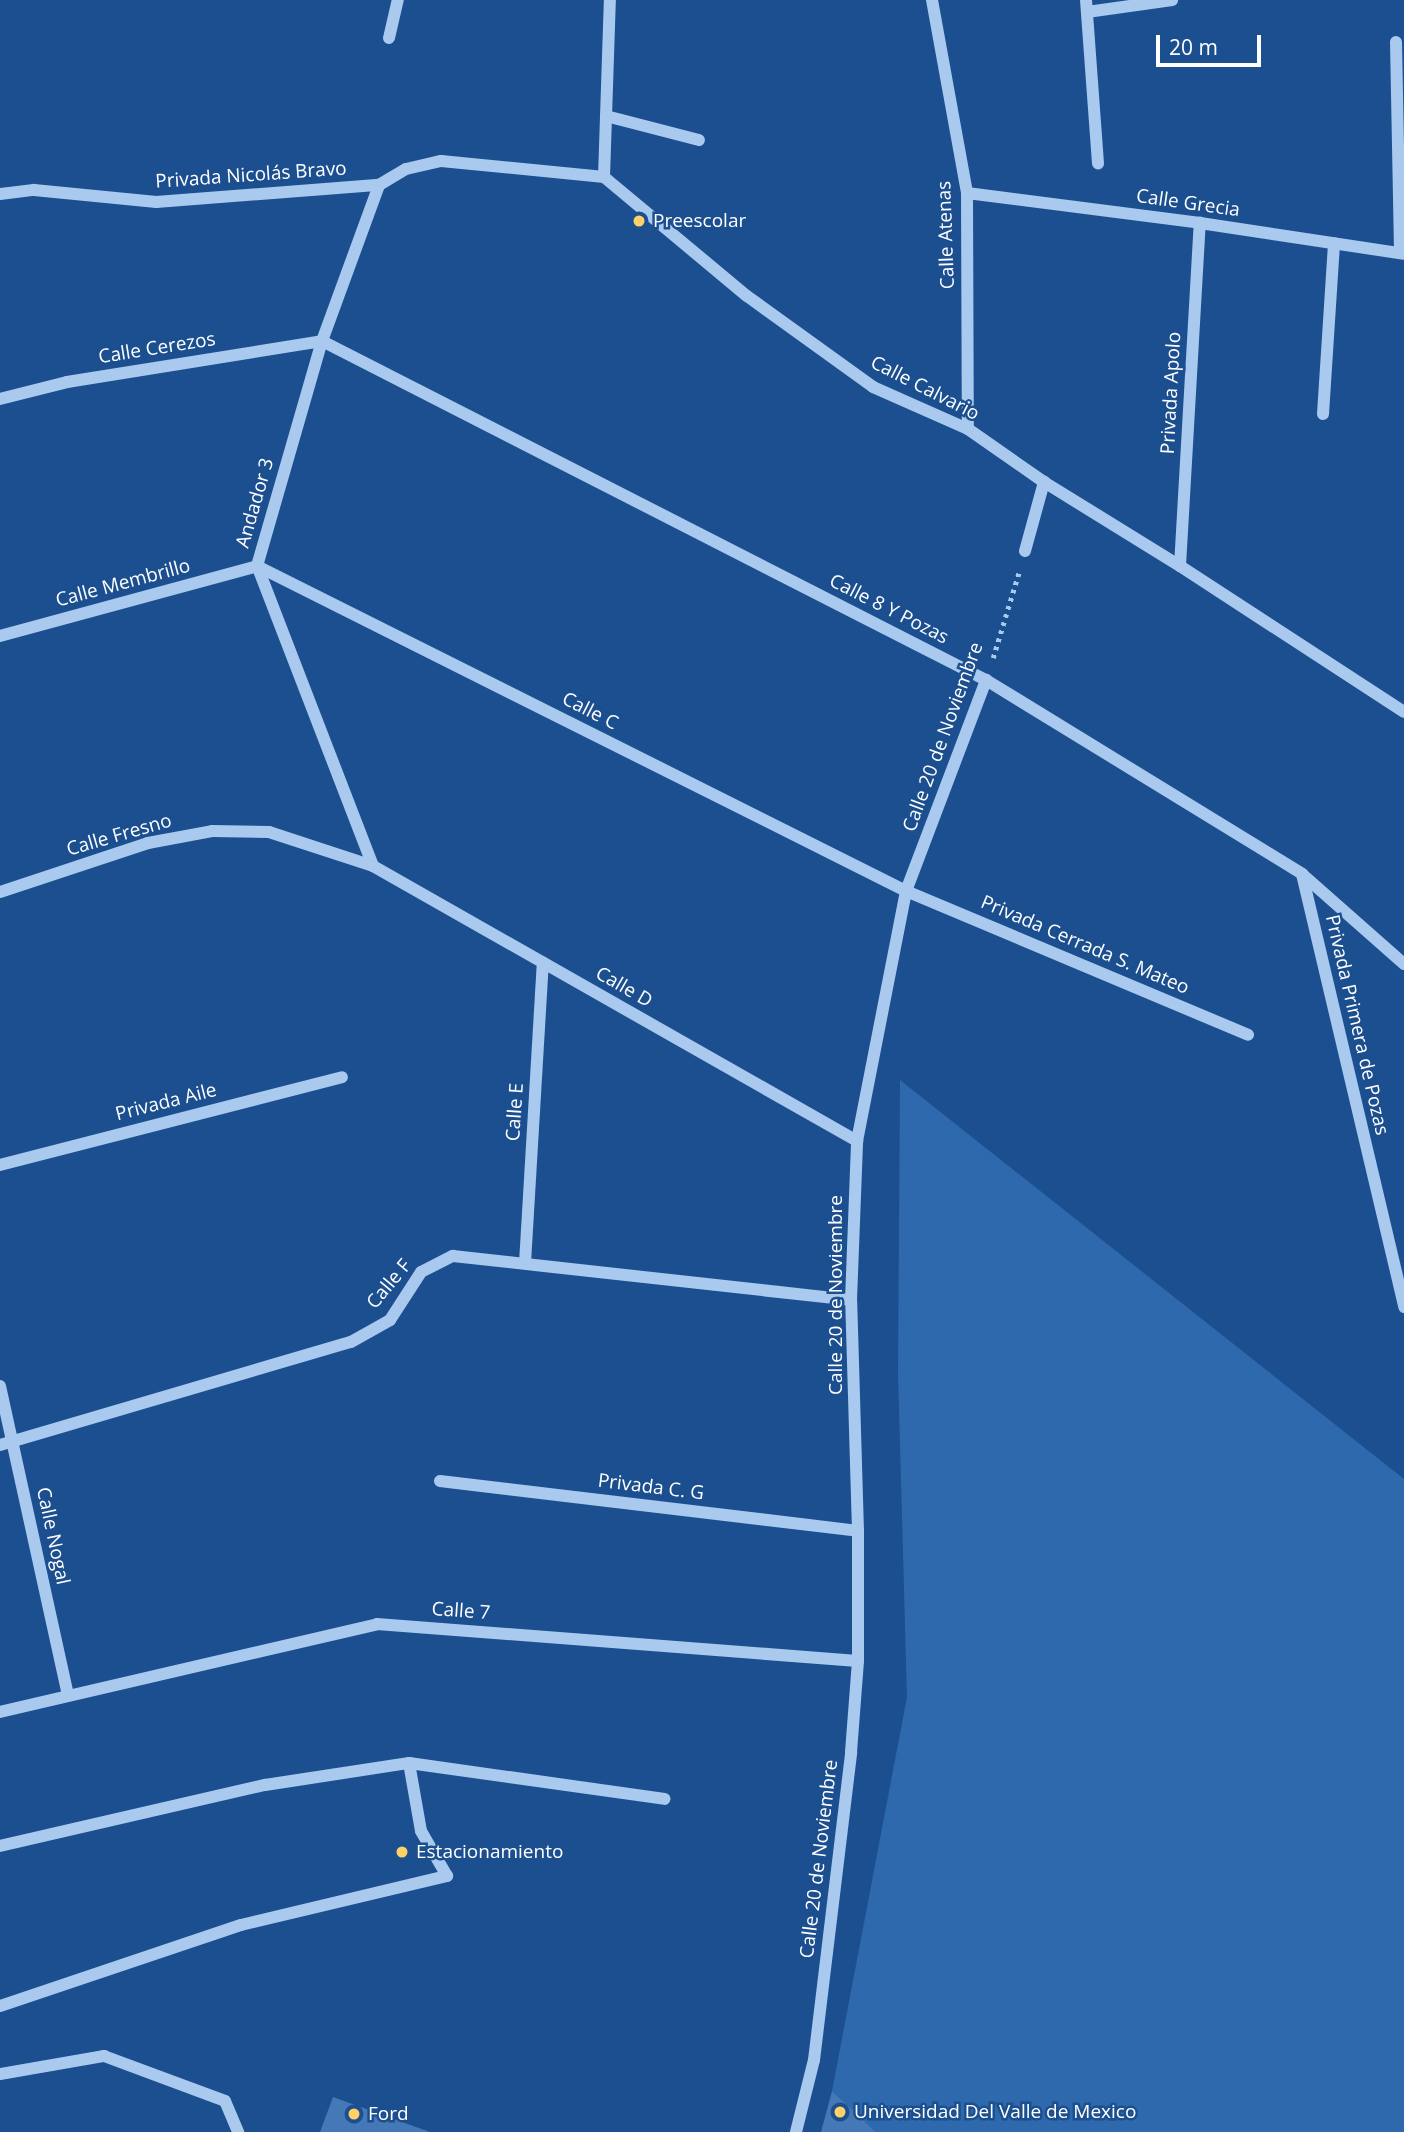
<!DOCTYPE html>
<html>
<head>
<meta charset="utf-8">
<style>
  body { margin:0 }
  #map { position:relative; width:1404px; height:2132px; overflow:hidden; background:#1b4f8f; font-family:"Open Sans",sans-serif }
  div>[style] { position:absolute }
  .green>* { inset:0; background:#2e69ad }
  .building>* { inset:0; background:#4478b7 }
  .path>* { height:4.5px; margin-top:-2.25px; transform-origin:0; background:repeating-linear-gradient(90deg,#a9c9ee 0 3.5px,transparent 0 8.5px) }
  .minor>* { height:12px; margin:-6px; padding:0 6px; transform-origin:6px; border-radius:6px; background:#a9c9ee }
  .dots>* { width:19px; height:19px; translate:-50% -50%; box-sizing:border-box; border:4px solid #1b4f8f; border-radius:50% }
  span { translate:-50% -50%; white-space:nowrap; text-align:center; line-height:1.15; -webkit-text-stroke:5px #1b4f8f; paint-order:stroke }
  .street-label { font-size:19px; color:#fff }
  .poi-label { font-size:19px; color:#fff }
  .left { translate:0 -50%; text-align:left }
  .scale { position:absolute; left:1156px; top:35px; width:105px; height:32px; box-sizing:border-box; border:4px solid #fff; border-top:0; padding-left:9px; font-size:21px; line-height:24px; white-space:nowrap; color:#fff; -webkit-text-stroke:5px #1b4f8f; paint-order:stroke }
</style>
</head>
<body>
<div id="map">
  <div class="green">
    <i style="clip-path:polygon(900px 1080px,1404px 1479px,1404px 2132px,876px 2132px,832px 2091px,907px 1697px,898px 1373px)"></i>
  </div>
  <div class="building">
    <i style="clip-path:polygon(832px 2091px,876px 2132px,821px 2132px)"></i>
    <i style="clip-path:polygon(333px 2097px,430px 2132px,320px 2132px)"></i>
  </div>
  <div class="path">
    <i style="left:993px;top:658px;width:90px;rotate:-73.2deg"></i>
  </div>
  <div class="minor">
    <i style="left:932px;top:0;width:196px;rotate:79.7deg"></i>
    <i style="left:967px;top:193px;width:236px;rotate:89.8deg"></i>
    <i style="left:1086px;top:0;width:164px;rotate:85.8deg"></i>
    <i style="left:1087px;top:12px;width:86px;rotate:-8deg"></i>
    <i style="left:389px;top:38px;width:39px;rotate:-77deg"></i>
    <i style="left:1396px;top:42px;width:211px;rotate:88.9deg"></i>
    <i style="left:606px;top:116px;width:96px;rotate:14.5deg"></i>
    <i style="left:604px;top:177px;width:177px;rotate:-88.1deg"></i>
    <i style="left:967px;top:193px;width:235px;rotate:7.3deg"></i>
    <i style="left:1200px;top:223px;width:206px;rotate:8.6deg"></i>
    <i style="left:0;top:194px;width:34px;rotate:-7deg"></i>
    <i style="left:34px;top:190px;width:123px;rotate:5.6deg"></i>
    <i style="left:156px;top:202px;width:224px;rotate:-4.4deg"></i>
    <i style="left:379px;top:185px;width:31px;rotate:-31deg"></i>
    <i style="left:406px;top:169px;width:36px;rotate:-13deg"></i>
    <i style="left:441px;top:161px;width:164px;rotate:5.6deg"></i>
    <i style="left:604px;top:177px;width:186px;rotate:39.8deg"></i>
    <i style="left:747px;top:296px;width:155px;rotate:35.8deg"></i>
    <i style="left:873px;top:387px;width:104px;rotate:23.9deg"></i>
    <i style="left:968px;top:429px;width:93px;rotate:34.9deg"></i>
    <i style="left:1044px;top:482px;width:160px;rotate:31.7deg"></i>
    <i style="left:1180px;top:566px;width:267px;rotate:33.1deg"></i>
    <i style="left:0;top:399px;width:69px;rotate:-14.2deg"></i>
    <i style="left:67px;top:382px;width:258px;rotate:-9.1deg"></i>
    <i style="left:322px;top:341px;width:746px;rotate:27.05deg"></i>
    <i style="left:986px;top:680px;width:371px;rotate:31.5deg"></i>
    <i style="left:1302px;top:874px;width:136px;rotate:41.4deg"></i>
    <i style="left:1323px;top:414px;width:171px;rotate:-86.3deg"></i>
    <i style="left:1025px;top:551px;width:72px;rotate:-74.6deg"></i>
    <i style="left:1180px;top:566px;width:344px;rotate:-86.7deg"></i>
    <i style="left:0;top:636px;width:266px;rotate:-15.2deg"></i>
    <i style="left:257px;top:566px;width:726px;rotate:26.6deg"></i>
    <i style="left:906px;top:891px;width:371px;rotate:22.8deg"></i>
    <i style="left:373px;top:866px;width:322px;rotate:-111.1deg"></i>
    <i style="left:257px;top:566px;width:234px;rotate:-73.9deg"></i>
    <i style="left:322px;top:341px;width:166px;rotate:-69.9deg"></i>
    <i style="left:1302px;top:874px;width:445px;rotate:76.7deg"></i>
    <i style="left:0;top:892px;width:156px;rotate:-18.3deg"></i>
    <i style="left:148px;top:843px;width:65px;rotate:-10.6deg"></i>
    <i style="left:212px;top:831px;width:57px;rotate:1deg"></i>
    <i style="left:269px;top:832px;width:109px;rotate:18.1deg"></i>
    <i style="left:373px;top:866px;width:557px;rotate:29.6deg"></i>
    <i style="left:0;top:1165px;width:353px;rotate:-14.4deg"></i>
    <i style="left:525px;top:1263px;width:301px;rotate:-86.6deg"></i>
    <i style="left:0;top:1386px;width:316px;rotate:77.6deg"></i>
    <i style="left:0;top:1445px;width:366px;rotate:-16.4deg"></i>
    <i style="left:351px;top:1342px;width:45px;rotate:-29.4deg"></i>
    <i style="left:390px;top:1320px;width:57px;rotate:-57.1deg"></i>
    <i style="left:421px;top:1272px;width:36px;rotate:-27deg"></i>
    <i style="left:453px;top:1256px;width:400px;rotate:6.3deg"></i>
    <i style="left:440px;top:1481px;width:421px;rotate:6.8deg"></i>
    <i style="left:0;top:1712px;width:387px;rotate:-13.1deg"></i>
    <i style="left:377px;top:1624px;width:482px;rotate:4.4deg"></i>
    <i style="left:0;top:1846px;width:272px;rotate:-13deg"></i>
    <i style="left:265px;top:1785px;width:146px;rotate:-8.7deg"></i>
    <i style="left:409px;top:1763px;width:258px;rotate:8deg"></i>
    <i style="left:0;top:2006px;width:254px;rotate:-18.6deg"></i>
    <i style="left:241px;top:1925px;width:212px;rotate:-13.4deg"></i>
    <i style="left:447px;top:1876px;width:52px;rotate:-120deg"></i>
    <i style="left:421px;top:1831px;width:69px;rotate:-100deg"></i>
    <i style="left:0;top:2074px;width:106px;rotate:-9.8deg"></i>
    <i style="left:104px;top:2056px;width:129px;rotate:20.4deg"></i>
    <i style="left:225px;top:2101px;width:34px;rotate:67deg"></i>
    <i style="left:796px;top:2132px;width:74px;rotate:-76deg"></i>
    <i style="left:814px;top:2060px;width:310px;rotate:-83.1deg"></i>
    <i style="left:851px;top:1752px;width:91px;rotate:-85.6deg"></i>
    <i style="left:858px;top:1661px;width:130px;rotate:-90deg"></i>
    <i style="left:858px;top:1531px;width:231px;rotate:-91.7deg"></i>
    <i style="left:851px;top:1300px;width:159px;rotate:-87.8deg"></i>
    <i style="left:857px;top:1141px;width:255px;rotate:-78.9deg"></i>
    <i style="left:906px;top:891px;width:226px;rotate:-69.2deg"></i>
  </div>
  <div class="dots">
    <i style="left:639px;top:221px;background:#ffd166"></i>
    <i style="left:402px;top:1852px;background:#ffd166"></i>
    <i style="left:840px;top:2112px;background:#ffd166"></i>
    <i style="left:354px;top:2114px;background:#ffd166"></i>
  </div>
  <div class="street-label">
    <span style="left:251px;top:175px;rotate:-4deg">Privada Nicolás Bravo</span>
    <span style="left:1188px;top:203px;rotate:8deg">Calle Grecia</span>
    <span style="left:946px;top:235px;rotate:-92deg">Calle Atenas</span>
    <span style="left:157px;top:348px;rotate:-9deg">Calle Cerezos</span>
    <span style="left:925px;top:388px;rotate:27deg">Calle Calvario</span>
    <span style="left:1171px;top:393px;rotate:-87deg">Privada Apolo</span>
    <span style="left:255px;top:503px;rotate:-74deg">Andador 3</span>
    <span style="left:123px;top:583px;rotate:-15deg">Calle Membrillo</span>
    <span style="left:889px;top:609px;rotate:27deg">Calle 8 Y Pozas</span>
    <span style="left:590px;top:711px;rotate:27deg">Calle C</span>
    <span style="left:943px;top:737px;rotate:-70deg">Calle 20 de Noviembre</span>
    <span style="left:119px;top:835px;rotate:-16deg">Calle Fresno</span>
    <span style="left:1085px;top:945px;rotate:23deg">Privada Cerrada S. Mateo</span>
    <span style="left:624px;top:987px;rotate:30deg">Calle D</span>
    <span style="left:1357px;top:1025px;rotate:77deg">Privada Primera de Pozas</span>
    <span style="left:166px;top:1102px;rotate:-14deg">Privada Aile</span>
    <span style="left:515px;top:1112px;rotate:-86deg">Calle E</span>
    <span style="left:389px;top:1284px;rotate:-50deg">Calle F</span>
    <span style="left:836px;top:1295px;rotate:-90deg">Calle 20 de Noviembre</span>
    <span style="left:651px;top:1487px;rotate:7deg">Privada C. G</span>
    <span style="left:53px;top:1536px;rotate:78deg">Calle Nogal</span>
    <span style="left:461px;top:1611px;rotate:4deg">Calle 7</span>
    <span style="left:819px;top:1859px;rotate:-83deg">Calle 20 de Noviembre</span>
  </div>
  <div class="poi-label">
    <span class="left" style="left:653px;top:221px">Preescolar</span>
    <span class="left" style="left:416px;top:1852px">Estacionamiento</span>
    <span class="left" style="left:854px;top:2112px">Universidad Del Valle de Mexico</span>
    <span class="left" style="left:368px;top:2114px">Ford</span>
  </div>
  <div class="scale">20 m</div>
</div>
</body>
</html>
